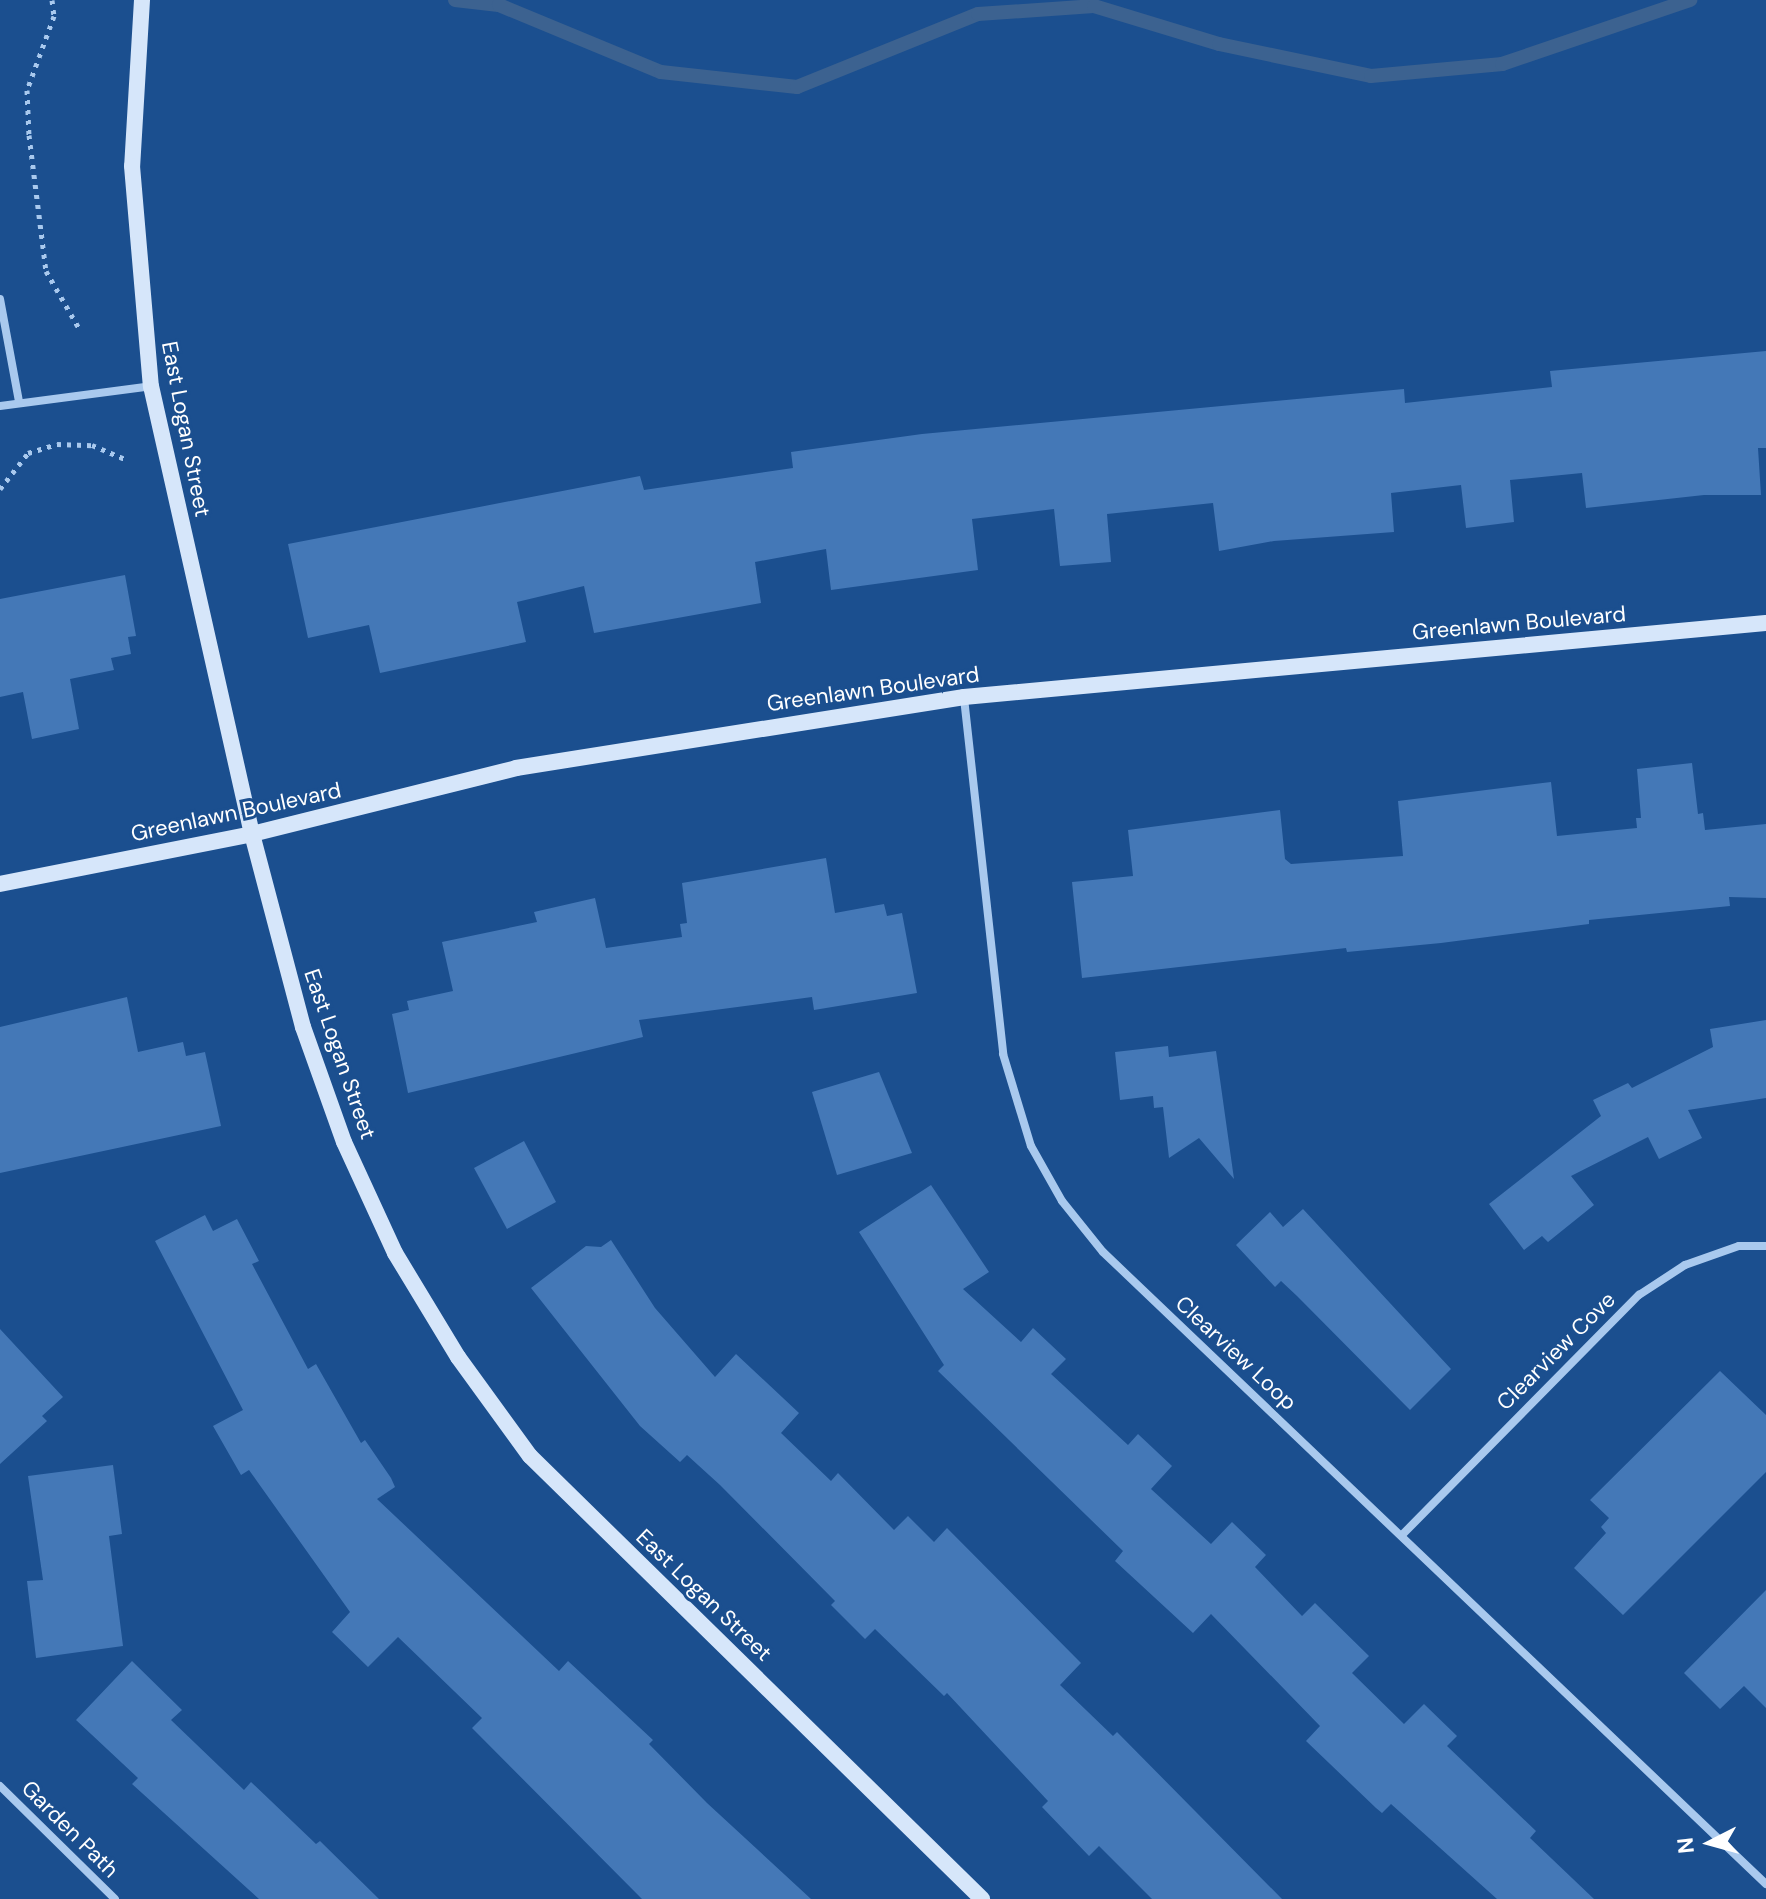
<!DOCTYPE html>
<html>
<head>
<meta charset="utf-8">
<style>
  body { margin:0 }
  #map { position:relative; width:1766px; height:1899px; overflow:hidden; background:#1b4f8f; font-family:"DM Sans",sans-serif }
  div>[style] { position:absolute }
  .stream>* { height:14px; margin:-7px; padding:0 7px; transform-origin:7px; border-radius:7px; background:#3c6290 }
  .building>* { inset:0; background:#4478b7 }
  .path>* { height:5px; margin-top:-2.5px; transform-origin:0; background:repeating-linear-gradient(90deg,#a9c9ee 0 4px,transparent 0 10px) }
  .street>* { height:8px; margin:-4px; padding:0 4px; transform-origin:4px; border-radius:4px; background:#a9c9ee }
  .secondary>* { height:16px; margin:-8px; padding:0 8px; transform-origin:8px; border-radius:8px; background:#d6e6fa }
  span { translate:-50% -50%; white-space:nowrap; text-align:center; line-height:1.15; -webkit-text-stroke:6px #1b4f8f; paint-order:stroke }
  .street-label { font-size:22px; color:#fff }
  .north { position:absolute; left:1670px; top:1803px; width:80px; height:80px; -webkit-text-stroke:6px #1b4f8f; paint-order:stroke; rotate:264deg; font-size:22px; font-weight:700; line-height:32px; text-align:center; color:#fff }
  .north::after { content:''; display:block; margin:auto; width:28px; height:36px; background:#fff; clip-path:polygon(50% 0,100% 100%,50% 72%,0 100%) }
</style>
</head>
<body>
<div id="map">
  <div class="stream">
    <i style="left:455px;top:0;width:44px;rotate:6.5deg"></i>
    <i style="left:499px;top:5px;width:175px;rotate:22.5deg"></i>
    <i style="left:661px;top:72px;width:137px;rotate:6.3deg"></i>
    <i style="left:797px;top:87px;width:195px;rotate:-22deg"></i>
    <i style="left:978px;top:14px;width:116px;rotate:-3.9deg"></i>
    <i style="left:1094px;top:6px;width:131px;rotate:16.9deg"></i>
    <i style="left:1219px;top:44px;width:155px;rotate:11.9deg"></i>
    <i style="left:1371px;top:76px;width:132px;rotate:-5.2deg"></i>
    <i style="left:1502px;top:64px;width:199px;rotate:-18.8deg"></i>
  </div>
  <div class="building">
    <i style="clip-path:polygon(1766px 351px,1766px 448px,1758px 448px,1761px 495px,1704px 495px,1586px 508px,1582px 473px,1510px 480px,1514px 522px,1466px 528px,1461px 485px,1391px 493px,1394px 532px,1274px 541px,1219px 551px,1213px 503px,1107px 514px,1111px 562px,1060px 566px,1054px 509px,972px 519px,978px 570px,831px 590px,826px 549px,755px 562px,761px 603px,594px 633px,584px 586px,517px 602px,526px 642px,380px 673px,369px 625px,308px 638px,288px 544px,640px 476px,644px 490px,793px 468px,791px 452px,922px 434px,1404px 389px,1405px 403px,1552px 387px,1550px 371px)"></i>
    <i style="clip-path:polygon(125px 575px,136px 636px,128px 637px,131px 654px,111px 658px,114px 670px,70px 679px,79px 729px,32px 739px,23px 692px,0 697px,0 599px)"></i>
    <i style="clip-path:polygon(1692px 763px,1698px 814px,1703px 813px,1705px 830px,1766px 824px,1766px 898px,1729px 897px,1730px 906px,1589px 920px,1589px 924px,1441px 943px,1347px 952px,1346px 948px,1082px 978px,1072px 882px,1133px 876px,1128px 830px,1280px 810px,1285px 859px,1291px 864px,1403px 856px,1398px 801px,1551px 782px,1557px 836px,1637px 828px,1636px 818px,1641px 818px,1637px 769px)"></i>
    <i style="clip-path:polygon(826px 858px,835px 913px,884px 904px,887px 916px,902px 913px,917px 993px,814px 1010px,812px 997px,639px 1020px,643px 1037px,408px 1093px,392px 1014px,409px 1010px,407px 1001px,453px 991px,442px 942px,537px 922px,534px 912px,595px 898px,606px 948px,682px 937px,680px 924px,687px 923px,682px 883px)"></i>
    <i style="clip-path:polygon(127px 997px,138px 1052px,183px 1042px,186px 1056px,205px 1052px,221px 1126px,0 1173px,0 1027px)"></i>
    <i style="clip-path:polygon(1766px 1020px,1766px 1098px,1688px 1110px,1702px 1138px,1659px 1159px,1648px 1137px,1571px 1176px,1594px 1205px,1548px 1242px,1542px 1236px,1524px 1250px,1489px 1204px,1601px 1116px,1593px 1100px,1628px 1083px,1632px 1088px,1713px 1047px,1710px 1029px)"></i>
    <i style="clip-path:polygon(1168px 1046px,1169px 1057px,1216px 1051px,1234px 1179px,1199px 1138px,1169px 1158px,1163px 1107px,1154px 1108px,1153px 1096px,1120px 1100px,1115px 1052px)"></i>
    <i style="clip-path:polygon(879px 1072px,912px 1153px,837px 1175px,812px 1092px)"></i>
    <i style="clip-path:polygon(524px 1141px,556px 1202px,507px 1229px,474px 1168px)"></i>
    <i style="clip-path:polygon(931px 1185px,989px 1272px,963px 1289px,1021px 1342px,1033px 1328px,1066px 1359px,1051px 1374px,1128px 1445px,1138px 1434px,1172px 1466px,1151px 1489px,1211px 1544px,1232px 1522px,1266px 1555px,1255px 1567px,1302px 1616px,1315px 1603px,1369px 1656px,1352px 1673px,1404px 1724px,1424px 1704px,1457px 1736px,1447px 1746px,1536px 1831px,1530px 1838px,1594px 1899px,1497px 1899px,1391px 1804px,1382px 1813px,1376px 1808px,1306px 1741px,1320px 1726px,1211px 1614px,1193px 1633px,1115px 1561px,1123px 1551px,938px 1371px,944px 1365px,859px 1232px)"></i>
    <i style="clip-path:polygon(1303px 1209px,1451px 1369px,1410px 1410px,1297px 1296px,1281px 1281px,1275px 1287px,1236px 1245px,1270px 1212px,1283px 1227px)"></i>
    <i style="clip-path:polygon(205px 1215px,213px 1231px,237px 1219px,259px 1261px,252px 1264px,308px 1369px,316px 1364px,361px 1443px,365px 1440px,391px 1478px,395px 1487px,377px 1499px,559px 1671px,568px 1661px,653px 1740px,649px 1744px,707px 1803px,811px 1899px,642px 1899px,472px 1728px,482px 1718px,398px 1637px,368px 1667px,332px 1632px,350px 1612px,249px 1470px,241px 1475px,213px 1426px,243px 1410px,155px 1241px)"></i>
    <i style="clip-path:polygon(611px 1240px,655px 1308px,715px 1377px,736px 1354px,799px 1413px,781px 1433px,831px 1481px,838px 1473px,894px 1530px,908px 1516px,934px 1542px,947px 1528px,1081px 1663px,1060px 1685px,1113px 1736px,1117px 1732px,1282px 1899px,1152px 1899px,1099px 1846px,1089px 1856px,1042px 1807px,1048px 1801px,947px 1693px,944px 1696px,875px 1629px,865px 1639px,831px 1605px,835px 1601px,720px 1485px,687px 1455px,680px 1462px,640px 1426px,531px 1288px,586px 1246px,601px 1247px)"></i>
    <i style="clip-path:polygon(0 1329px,63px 1397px,42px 1416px,47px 1421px,0 1464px)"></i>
    <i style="clip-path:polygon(1720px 1371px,1766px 1415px,1766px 1472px,1623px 1615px,1574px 1568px,1606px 1533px,1601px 1527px,1609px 1518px,1590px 1500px)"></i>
    <i style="clip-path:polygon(113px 1465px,122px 1534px,109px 1536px,123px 1646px,36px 1658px,27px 1581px,43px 1580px,28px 1476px)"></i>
    <i style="clip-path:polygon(1766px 1590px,1766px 1708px,1744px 1686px,1720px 1709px,1684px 1673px)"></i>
    <i style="clip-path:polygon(132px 1661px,182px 1710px,171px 1720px,244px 1790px,251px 1782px,316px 1844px,320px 1841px,379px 1899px,259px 1899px,132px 1784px,138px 1778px,76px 1720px)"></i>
  </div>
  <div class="path">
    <i style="left:52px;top:0;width:16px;rotate:83deg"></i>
    <i style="left:54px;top:16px;width:79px;rotate:110deg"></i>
    <i style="left:27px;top:90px;width:45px;rotate:87.5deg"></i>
    <i style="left:29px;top:135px;width:137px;rotate:82.9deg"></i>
    <i style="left:46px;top:271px;width:68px;rotate:60deg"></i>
    <i style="left:0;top:489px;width:46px;rotate:-52.1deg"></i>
    <i style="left:28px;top:453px;width:30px;rotate:-17deg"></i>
    <i style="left:57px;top:444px;width:35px;rotate:2deg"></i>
    <i style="left:92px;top:445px;width:38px;rotate:23deg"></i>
  </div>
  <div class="street">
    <i style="left:0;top:299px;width:105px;rotate:79.5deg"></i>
    <i style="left:0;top:406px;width:152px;rotate:-7.5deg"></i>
    <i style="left:964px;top:698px;width:358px;rotate:83.7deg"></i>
    <i style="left:1003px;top:1054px;width:96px;rotate:73.1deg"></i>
    <i style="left:1031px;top:1146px;width:63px;rotate:60.6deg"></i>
    <i style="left:1062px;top:1201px;width:65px;rotate:51.2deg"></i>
    <i style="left:1103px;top:1252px;width:916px;rotate:43.63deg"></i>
    <i style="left:1403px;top:1534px;width:336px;rotate:-45.4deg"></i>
    <i style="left:1639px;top:1295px;width:55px;rotate:-33.1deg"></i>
    <i style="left:1685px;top:1265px;width:57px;rotate:-19.4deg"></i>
    <i style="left:1739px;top:1246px;width:27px"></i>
    <i style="left:0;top:1786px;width:161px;rotate:44.5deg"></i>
  </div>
  <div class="secondary">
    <i style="left:142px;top:0;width:166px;rotate:93.4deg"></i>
    <i style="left:132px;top:166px;width:221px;rotate:85.1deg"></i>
    <i style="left:151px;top:386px;width:459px;rotate:77.3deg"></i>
    <i style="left:252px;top:834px;width:200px;rotate:75.2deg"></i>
    <i style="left:303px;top:1027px;width:122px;rotate:70.4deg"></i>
    <i style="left:344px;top:1142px;width:122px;rotate:65.3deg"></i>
    <i style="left:395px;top:1253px;width:122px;rotate:58.8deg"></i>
    <i style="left:458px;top:1357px;width:122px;rotate:54deg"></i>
    <i style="left:530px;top:1456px;width:633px;rotate:44.42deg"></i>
    <i style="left:0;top:884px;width:257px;rotate:-11.2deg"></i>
    <i style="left:252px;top:834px;width:272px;rotate:-14deg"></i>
    <i style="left:516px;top:768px;width:454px;rotate:-9deg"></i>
    <i style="left:964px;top:697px;width:805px;rotate:-5.27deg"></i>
  </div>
  <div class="street-label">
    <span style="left:186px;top:429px;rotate:79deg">East Logan Street</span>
    <span style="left:1519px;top:623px;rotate:-5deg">Greenlawn Boulevard</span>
    <span style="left:873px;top:689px;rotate:-8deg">Greenlawn Boulevard</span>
    <span style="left:236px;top:812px;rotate:-12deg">Greenlawn Boulevard</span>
    <span style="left:340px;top:1054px;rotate:71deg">East Logan Street</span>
    <span style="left:1556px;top:1351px;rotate:-45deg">Clearview Cove</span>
    <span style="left:1236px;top:1353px;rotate:43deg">Clearview Loop</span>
    <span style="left:704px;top:1595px;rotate:44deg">East Logan Street</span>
    <span style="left:70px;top:1829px;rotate:45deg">Garden Path</span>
  </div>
  <div class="north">N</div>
</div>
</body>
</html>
